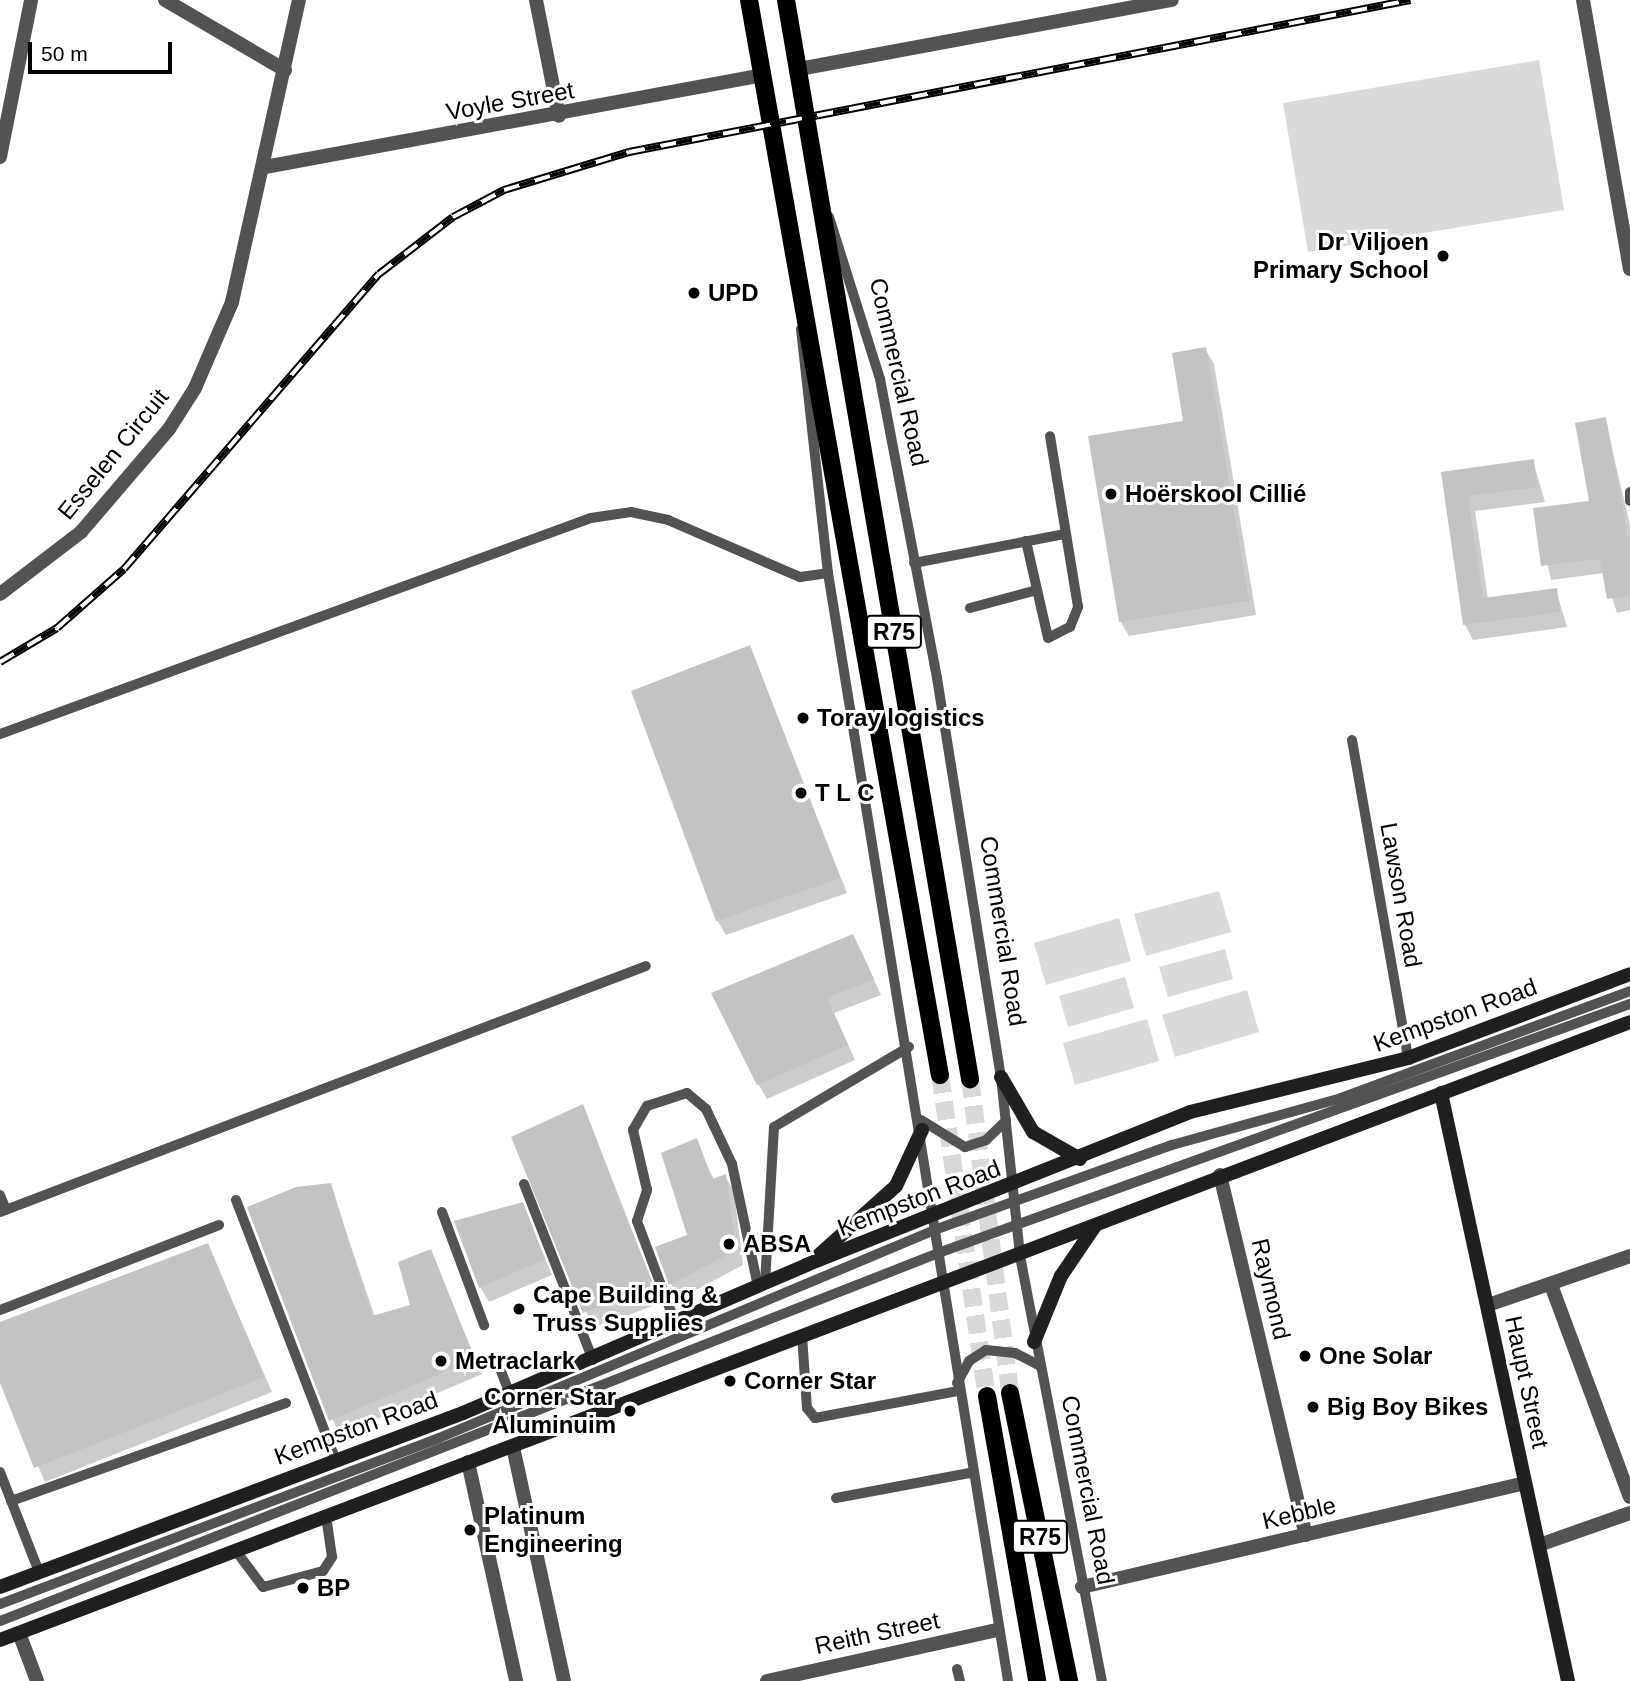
<!DOCTYPE html>
<html>
<head>
<meta charset="utf-8">
<style>
  body { margin:0 }
  #map { position:relative; width:1630px; height:1681px; overflow:hidden; background:#fff; font-family:Helvetica,sans-serif }
  div>[style] { position:absolute }
  .green>* { inset:0; background:#dadada }
  .shadow>* { inset:0; background:#0003 }
  .building>* { inset:0; background:#c3c3c3 }
  .primary-tunnel>* { height:18px; margin-top:-9px; transform-origin:0; background:repeating-linear-gradient(90deg,#d9d9d9 0 18px,transparent 0 27px) }
  .lane>* { height:10px; margin:-5px; padding:0 5px; transform-origin:5px; border-radius:5px; background:#535353 }
  .street>* { height:14px; margin:-7px; padding:0 7px; transform-origin:7px; border-radius:7px; background:#535353 }
  .secondary>* { height:14px; margin:-7px; padding:0 7px; transform-origin:7px; border-radius:7px; background:#202020 }
  .primary>* { height:18px; margin:-9px; padding:0 9px; transform-origin:9px; border-radius:9px; background:#000 }
  .rail>* { height:8px; margin-top:-4px; transform-origin:0; background:repeating-linear-gradient(90deg,#fff 0 16px,#000 0 32px); box-sizing:border-box; border-block:2px solid #000 }
  .dots>* { width:19px; height:19px; translate:-50% -50%; box-sizing:border-box; border:4px solid #fff; border-radius:50% }
  span { translate:-50% -50%; white-space:nowrap; text-align:center; line-height:1.15; -webkit-text-stroke:6px #fff; paint-order:stroke }
  .shield-label span { padding:2px 5px; background:#fff; border:2px solid; border-radius:5px; -webkit-text-stroke-width:0 }
  .shield-label { font-size:23px; color:#000; font-weight:700 }
  .street-label { font-size:24px; color:#000 }
  .poi-label { font-size:24px; color:#000; font-weight:700 }
  .right { translate:-100% -50%; text-align:right }
  .left { translate:0 -50%; text-align:left }
  .scale { position:absolute; left:28px; top:42px; width:144px; height:32px; box-sizing:border-box; border:4px solid #000; border-top:0; padding-left:9px; font-size:21px; line-height:24px; white-space:nowrap; color:#000; -webkit-text-stroke:5px #fff; paint-order:stroke }
</style>
</head>
<body>
<div id="map">
  <div class="green">
    <i style="clip-path:polygon(1539px 60px,1564px 210px,1308px 252px,1283px 103px)"></i>
    <i style="clip-path:polygon(1219px 891px,1231px 932px,1146px 956px,1134px 914px)"></i>
    <i style="clip-path:polygon(1119px 918px,1131px 961px,1046px 985px,1034px 943px)"></i>
    <i style="clip-path:polygon(1225px 949px,1233px 979px,1168px 997px,1159px 967px)"></i>
    <i style="clip-path:polygon(1125px 977px,1134px 1008px,1068px 1027px,1059px 996px)"></i>
    <i style="clip-path:polygon(1247px 990px,1259px 1032px,1175px 1057px,1162px 1015px)"></i>
    <i style="clip-path:polygon(1147px 1019px,1159px 1061px,1075px 1085px,1063px 1043px)"></i>
  </div>
  <div class="shadow">
    <i style="clip-path:polygon(1205px 349px,1214px 364px,1256px 615px,1129px 636px,1120px 621px)"></i>
    <i style="clip-path:polygon(1605px 419px,1630px 525px,1630px 610px,1617px 613px,1604px 573px,1551px 580px,1535px 510px,1591px 502px)"></i>
    <i style="clip-path:polygon(1533px 461px,1545px 502px,1475px 511px,1488px 599px,1556px 590px,1567px 627px,1473px 640px,1465px 625px,1443px 474px)"></i>
    <i style="clip-path:polygon(750px 647px,847px 893px,726px 935px,717px 920px)"></i>
    <i style="clip-path:polygon(861px 951px,881px 995px,834px 1013px,855px 1060px,767px 1099px,758px 1084px)"></i>
    <i style="clip-path:polygon(582px 1106px,661px 1303px,593px 1328px,514px 1138px)"></i>
    <i style="clip-path:polygon(696px 1141px,714px 1180px,725px 1176px,734px 1191px,743px 1265px,679px 1299px,671px 1284px,689px 1236px)"></i>
    <i style="clip-path:polygon(330px 1185px,375px 1317px,413px 1306px,430px 1252px,482px 1374px,339px 1435px,250px 1208px)"></i>
    <i style="clip-path:polygon(522px 1204px,552px 1275px,489px 1302px,480px 1287px)"></i>
    <i style="clip-path:polygon(208px 1245px,272px 1392px,45px 1482px,0 1378px,0 1323px)"></i>
  </div>
  <div class="building">
    <i style="clip-path:polygon(1206px 347px,1249px 601px,1119px 622px,1088px 436px,1183px 421px,1172px 353px)"></i>
    <i style="clip-path:polygon(1606px 417px,1630px 548px,1630px 595px,1607px 599px,1600px 559px,1541px 566px,1533px 508px,1589px 501px,1575px 423px)"></i>
    <i style="clip-path:polygon(1534px 459px,1537px 487px,1468px 496px,1483px 598px,1557px 588px,1560px 612px,1463px 625px,1441px 472px)"></i>
    <i style="clip-path:polygon(750px 645px,840px 878px,716px 921px,631px 691px)"></i>
    <i style="clip-path:polygon(853px 934px,874px 979px,827px 998px,848px 1045px,757px 1085px,711px 993px)"></i>
    <i style="clip-path:polygon(583px 1104px,654px 1288px,583px 1313px,511px 1137px)"></i>
    <i style="clip-path:polygon(697px 1138px,712px 1179px,726px 1174px,736px 1250px,669px 1285px,655px 1247px,687px 1235px,661px 1153px)"></i>
    <i style="clip-path:polygon(331px 1183px,372px 1316px,410px 1305px,398px 1262px,431px 1249px,475px 1359px,329px 1421px,247px 1207px,296px 1187px)"></i>
    <i style="clip-path:polygon(523px 1202px,545px 1259px,479px 1288px,454px 1221px)"></i>
    <i style="clip-path:polygon(208px 1243px,264px 1377px,34px 1468px,0 1383px,0 1322px)"></i>
  </div>
  <div class="primary-tunnel">
    <i style="left:940px;top:1075px;width:324px;rotate:81.7deg"></i>
    <i style="left:970px;top:1079px;width:317px;rotate:82.7deg"></i>
  </div>
  <div class="lane">
    <i style="left:829px;top:217px;width:170px;rotate:72.5deg"></i>
    <i style="left:880px;top:379px;width:304px;rotate:79.2deg"></i>
    <i style="left:937px;top:678px;width:404px;rotate:80.9deg"></i>
    <i style="left:1001px;top:1077px;width:180px;rotate:83.9deg"></i>
    <i style="left:1020px;top:1256px;width:433px;rotate:79.1deg"></i>
    <i style="left:801px;top:329px;width:245px;rotate:83.7deg"></i>
    <i style="left:828px;top:573px;width:1123px;rotate:80.77deg"></i>
    <i style="left:1630px;top:492px;width:9px;rotate:90deg"></i>
    <i style="left:1026px;top:541px;width:99px;rotate:77.2deg"></i>
    <i style="left:1048px;top:638px;width:25px;rotate:-27deg"></i>
    <i style="left:1070px;top:627px;width:22px;rotate:-68deg"></i>
    <i style="left:1078px;top:607px;width:173px;rotate:-99.3deg"></i>
    <i style="left:914px;top:563px;width:154px;rotate:-10.9deg"></i>
    <i style="left:970px;top:608px;width:69px;rotate:-15deg"></i>
    <i style="left:0;top:734px;width:629px;rotate:-20.08deg"></i>
    <i style="left:591px;top:518px;width:40px;rotate:-8.5deg"></i>
    <i style="left:631px;top:512px;width:38px;rotate:12deg"></i>
    <i style="left:668px;top:520px;width:144px;rotate:23.4deg"></i>
    <i style="left:800px;top:577px;width:28px;rotate:-8deg"></i>
    <i style="left:1352px;top:740px;width:323px;rotate:80deg"></i>
    <i style="left:921px;top:1120px;width:52px;rotate:31.5deg"></i>
    <i style="left:965px;top:1147px;width:22px;rotate:-18deg"></i>
    <i style="left:986px;top:1140px;width:28px;rotate:-44deg"></i>
    <i style="left:524px;top:1184px;width:189px;rotate:68.6deg"></i>
    <i style="left:0;top:1195px;width:16px;rotate:68deg"></i>
    <i style="left:236px;top:1200px;width:276px;rotate:69deg"></i>
    <i style="left:0;top:1212px;width:691px;rotate:-20.85deg"></i>
    <i style="left:442px;top:1212px;width:121px;rotate:69.6deg"></i>
    <i style="left:765px;top:1283px;width:156px;rotate:-86.7deg"></i>
    <i style="left:774px;top:1127px;width:157px;rotate:-30.7deg"></i>
    <i style="left:0;top:1310px;width:235px;rotate:-21.2deg"></i>
    <i style="left:676px;top:1325px;width:111px;rotate:-110.6deg"></i>
    <i style="left:637px;top:1221px;width:33px;rotate:-72deg"></i>
    <i style="left:647px;top:1190px;width:62px;rotate:-103.1deg"></i>
    <i style="left:633px;top:1130px;width:28px;rotate:-60deg"></i>
    <i style="left:647px;top:1106px;width:42px;rotate:-18deg"></i>
    <i style="left:687px;top:1093px;width:25px;rotate:40deg"></i>
    <i style="left:706px;top:1109px;width:61px;rotate:64.7deg"></i>
    <i style="left:732px;top:1164px;width:125px;rotate:78deg"></i>
    <i style="left:802px;top:1335px;width:73px;rotate:86.1deg"></i>
    <i style="left:807px;top:1408px;width:13px;rotate:51deg"></i>
    <i style="left:815px;top:1418px;width:146px;rotate:-10.7deg"></i>
    <i style="left:496px;top:1358px;width:39px;rotate:69deg"></i>
    <i style="left:957px;top:1383px;width:25px;rotate:-61deg"></i>
    <i style="left:969px;top:1361px;width:20px;rotate:-33deg"></i>
    <i style="left:986px;top:1350px;width:29px;rotate:6deg"></i>
    <i style="left:1015px;top:1353px;width:27px;rotate:27deg"></i>
    <i style="left:0;top:1472px;width:107px;rotate:68.7deg"></i>
    <i style="left:836px;top:1498px;width:136px;rotate:-10.6deg"></i>
    <i style="left:11px;top:1501px;width:292px;rotate:-19.6deg"></i>
    <i style="left:236px;top:1551px;width:45px;rotate:53.1deg"></i>
    <i style="left:263px;top:1587px;width:62px;rotate:-14.9deg"></i>
    <i style="left:323px;top:1571px;width:17px;rotate:-57deg"></i>
    <i style="left:332px;top:1557px;width:41px;rotate:-98.3deg"></i>
    <i style="left:0;top:1604px;width:469px;rotate:-20.7deg"></i>
    <i style="left:439px;top:1438px;width:540px;rotate:-22.77deg"></i>
    <i style="left:937px;top:1229px;width:250px;rotate:-19.7deg"></i>
    <i style="left:1172px;top:1145px;width:175px;rotate:-15.5deg"></i>
    <i style="left:1341px;top:1098px;width:308px;rotate:-20.3deg"></i>
    <i style="left:0;top:1621px;width:1011px;rotate:-21.41deg"></i>
    <i style="left:941px;top:1252px;width:732px;rotate:-19.8deg"></i>
    <i style="left:957px;top:1669px;width:12px;rotate:76deg"></i>
  </div>
  <div class="street">
    <i style="left:165px;top:0;width:139px;rotate:30.3deg"></i>
    <i style="left:536px;top:0;width:118px;rotate:78.8deg"></i>
    <i style="left:1583px;top:0;width:273px;rotate:80.1deg"></i>
    <i style="left:799px;top:69px;width:379px;rotate:-10.5deg"></i>
    <i style="left:0;top:157px;width:160px;rotate:-78.8deg"></i>
    <i style="left:265px;top:167px;width:506px;rotate:-10.47deg"></i>
    <i style="left:0;top:594px;width:102px;rotate:-37.4deg"></i>
    <i style="left:81px;top:532px;width:135px;rotate:-49.5deg"></i>
    <i style="left:169px;top:429px;width:49px;rotate:-57.6deg"></i>
    <i style="left:195px;top:388px;width:94px;rotate:-66.7deg"></i>
    <i style="left:232px;top:302px;width:309px;rotate:-77.5deg"></i>
    <i style="left:1220px;top:1175px;width:370px;rotate:76.6deg"></i>
    <i style="left:1551px;top:1285px;width:226px;rotate:69.6deg"></i>
    <i style="left:1488px;top:1305px;width:150px;rotate:-19deg"></i>
    <i style="left:513px;top:1447px;width:239px;rotate:77.7deg"></i>
    <i style="left:468px;top:1462px;width:224px;rotate:77.6deg"></i>
    <i style="left:1539px;top:1545px;width:96px;rotate:-19.4deg"></i>
    <i style="left:1082px;top:1587px;width:455px;rotate:-13.2deg"></i>
    <i style="left:19px;top:1633px;width:51px;rotate:69.4deg"></i>
    <i style="left:767px;top:1681px;width:236px;rotate:-12.5deg"></i>
  </div>
  <div class="secondary">
    <i style="left:1001px;top:1077px;width:64px;rotate:59.8deg"></i>
    <i style="left:1033px;top:1132px;width:54px;rotate:29.9deg"></i>
    <i style="left:1441px;top:1093px;width:602px;rotate:77.81deg"></i>
    <i style="left:819px;top:1255px;width:103px;rotate:-41.9deg"></i>
    <i style="left:896px;top:1186px;width:62px;rotate:-65.1deg"></i>
    <i style="left:1034px;top:1342px;width:71px;rotate:-67.8deg"></i>
    <i style="left:1061px;top:1276px;width:60px;rotate:-55.8deg"></i>
    <i style="left:0;top:1587px;width:495px;rotate:-20.6deg"></i>
    <i style="left:463px;top:1413px;width:374px;rotate:-23.3deg"></i>
    <i style="left:806px;top:1265px;width:413px;rotate:-21.7deg"></i>
    <i style="left:1190px;top:1112px;width:225px;rotate:-13.9deg"></i>
    <i style="left:1408px;top:1058px;width:237px;rotate:-20.7deg"></i>
    <i style="left:0;top:1640px;width:1743px;rotate:-20.76deg"></i>
  </div>
  <div class="primary">
    <i style="left:749px;top:0;width:1092px;rotate:79.93deg"></i>
    <i style="left:786px;top:0;width:1095px;rotate:80.32deg"></i>
    <i style="left:1010px;top:1393px;width:294px;rotate:78.4deg"></i>
    <i style="left:987px;top:1396px;width:289px;rotate:80deg"></i>
  </div>
  <div class="rail">
    <i style="left:0;top:662px;width:66px;rotate:-30.8deg"></i>
    <i style="left:57px;top:628px;width:89px;rotate:-41.4deg"></i>
    <i style="left:124px;top:569px;width:390px;rotate:-49.2deg"></i>
    <i style="left:379px;top:274px;width:93px;rotate:-37.6deg"></i>
    <i style="left:453px;top:217px;width:58px;rotate:-27.9deg"></i>
    <i style="left:504px;top:190px;width:131px;rotate:-16.9deg"></i>
    <i style="left:629px;top:152px;width:796px;rotate:-11.01deg"></i>
  </div>
  <div class="dots">
    <i style="left:1443px;top:256px;background:#000"></i>
    <i style="left:694px;top:293px;background:#000"></i>
    <i style="left:1111px;top:494px;background:#000"></i>
    <i style="left:803px;top:718px;background:#000"></i>
    <i style="left:801px;top:793px;background:#000"></i>
    <i style="left:729px;top:1244px;background:#000"></i>
    <i style="left:519px;top:1309px;background:#000"></i>
    <i style="left:1305px;top:1356px;background:#000"></i>
    <i style="left:441px;top:1361px;background:#000"></i>
    <i style="left:730px;top:1381px;background:#000"></i>
    <i style="left:1313px;top:1407px;background:#000"></i>
    <i style="left:630px;top:1411px;background:#000"></i>
    <i style="left:470px;top:1530px;background:#000"></i>
    <i style="left:303px;top:1588px;background:#000"></i>
  </div>
  <div class="shield-label">
    <span style="left:894px;top:632px">R75</span>
    <span style="left:1040px;top:1537px">R75</span>
  </div>
  <div class="street-label">
    <span style="left:510px;top:101px;rotate:-10deg">Voyle Street</span>
    <span style="left:899px;top:372px;rotate:77deg">Commercial Road</span>
    <span style="left:113px;top:454px;rotate:-51deg">Esselen Circuit</span>
    <span style="left:1401px;top:895px;rotate:80deg">Lawson Road</span>
    <span style="left:1003px;top:931px;rotate:81deg">Commercial Road</span>
    <span style="left:1455px;top:1015px;rotate:-20deg">Kempston Road</span>
    <span style="left:919px;top:1198px;rotate:-21deg">Kempston Road</span>
    <span style="left:1271px;top:1289px;rotate:77deg">Raymond</span>
    <span style="left:1527px;top:1382px;rotate:78deg">Haupt Street</span>
    <span style="left:356px;top:1428px;rotate:-20deg">Kempston Road</span>
    <span style="left:1088px;top:1490px;rotate:79deg">Commercial Road</span>
    <span style="left:1299px;top:1513px;rotate:-13deg">Kebble</span>
    <span style="left:877px;top:1633px;rotate:-12deg">Reith Street</span>
  </div>
  <div class="poi-label">
    <span class="right" style="left:1429px;top:256px">Dr Viljoen<br>Primary School</span>
    <span class="left" style="left:708px;top:293px">UPD</span>
    <span class="left" style="left:1125px;top:494px">Hoërskool Cillié</span>
    <span class="left" style="left:817px;top:718px">Toray logistics</span>
    <span class="left" style="left:815px;top:793px">T L C</span>
    <span class="left" style="left:743px;top:1244px">ABSA</span>
    <span class="left" style="left:533px;top:1309px">Cape Building &amp;<br>Truss Supplies</span>
    <span class="left" style="left:1319px;top:1356px">One Solar</span>
    <span class="left" style="left:455px;top:1361px">Metraclark</span>
    <span class="left" style="left:744px;top:1381px">Corner Star</span>
    <span class="right" style="left:616px;top:1411px">Corner Star<br>Aluminuim</span>
    <span class="left" style="left:1327px;top:1407px">Big Boy Bikes</span>
    <span class="left" style="left:484px;top:1530px">Platinum<br>Engineering</span>
    <span class="left" style="left:317px;top:1588px">BP</span>
  </div>
  <div class="scale">50 m</div>
</div>
</body>
</html>
